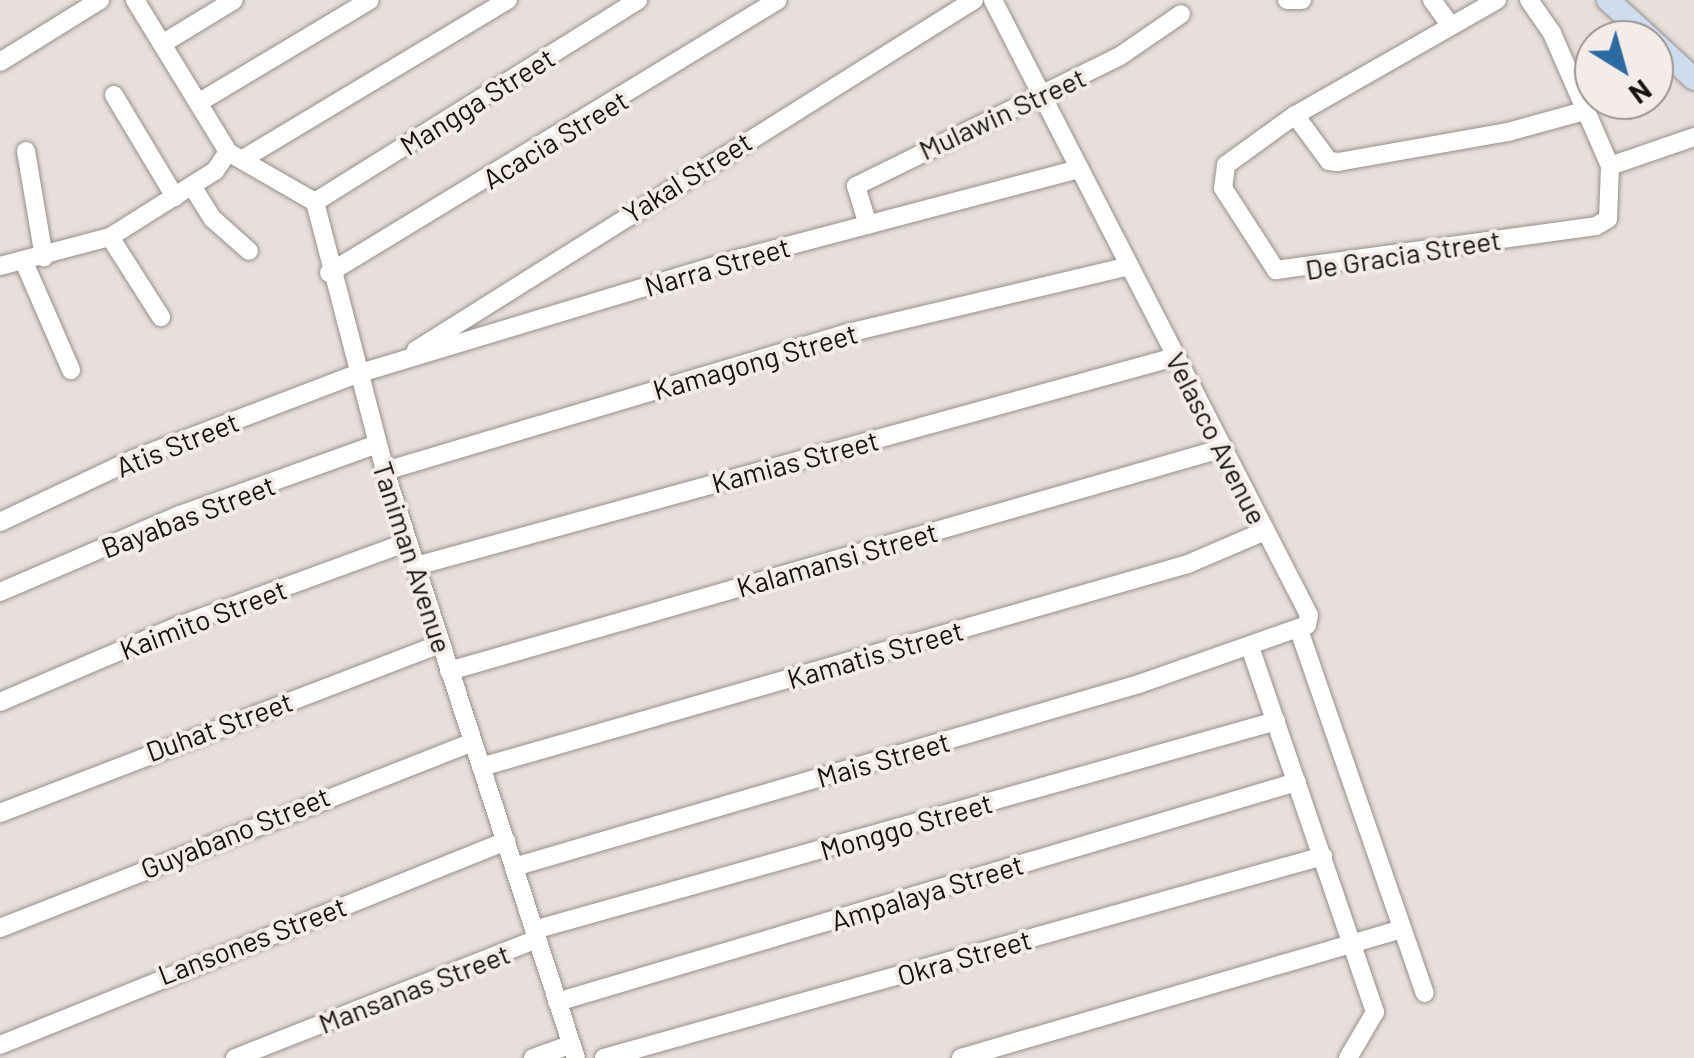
<!DOCTYPE html>
<html>
<head>
<meta charset="utf-8">
<style>
  body { margin:0 }
  #map { position:relative; width:1694px; height:1058px; overflow:hidden; background:#e7dfdb; font-family:Barlow,sans-serif }
  div>[style] { position:absolute }
  .roads { filter:drop-shadow(0 0 2px #968f8c) drop-shadow(0 0 2px #968f8c) }
  .minor>* { height:18px; margin:-9px; padding:0 9px; transform-origin:9px; border-radius:9px; background:#fff }
  .secondary>* { height:22px; margin:-11px; padding:0 11px; transform-origin:11px; border-radius:11px; background:#cddded }
  span { translate:-50% -50%; white-space:nowrap; text-align:center; line-height:1.15; -webkit-text-stroke:8px #f4ece9; paint-order:stroke }
  .street-label { font-size:28px; color:#151311 }
  .north { position:absolute; left:1574px; top:20px; width:100px; height:100px; box-sizing:border-box; background:#f4ece9; border:2px solid #9b9593; border-radius:50%; rotate:143deg; font-size:28px; font-weight:700; line-height:40px; text-align:center; color:#151311 }
  .north::after { content:''; display:block; margin:auto; width:35px; height:45px; background:#2c6ba2; clip-path:polygon(50% 0,100% 100%,50% 72%,0 100%) }
</style>
</head>
<body>
<div id="map">
  <div class="roads">
    <div class="minor">
      <i style="left:135px;top:0;width:178px;rotate:58.5deg"></i>
      <i style="left:228px;top:152px;width:100px;rotate:29.9deg"></i>
      <i style="left:315px;top:202px;width:278px;rotate:75.4deg"></i>
      <i style="left:385px;top:471px;width:617px;rotate:71.98deg"></i>
      <i style="left:1287px;top:0;width:15px"></i>
      <i style="left:1432px;top:0;width:31px;rotate:54deg"></i>
      <i style="left:1497px;top:0;width:232px;rotate:150.3deg"></i>
      <i style="left:1295px;top:115px;width:85px;rotate:144.1deg"></i>
      <i style="left:1226px;top:165px;width:23px;rotate:97deg"></i>
      <i style="left:1223px;top:188px;width:98px;rotate:57.1deg"></i>
      <i style="left:1276px;top:270px;width:323px;rotate:-7.8deg"></i>
      <i style="left:1596px;top:226px;width:14px;rotate:-30deg"></i>
      <i style="left:1608px;top:219px;width:53px;rotate:-87.8deg"></i>
      <i style="left:1610px;top:166px;width:145px;rotate:-113.6deg"></i>
      <i style="left:1552px;top:33px;width:40px;rotate:-124.9deg"></i>
      <i style="left:162px;top:44px;width:84px;rotate:-31.4deg"></i>
      <i style="left:0;top:62px;width:118px;rotate:-31.8deg"></i>
      <i style="left:114px;top:95px;width:119px;rotate:59.1deg"></i>
      <i style="left:198px;top:103px;width:200px;rotate:-30.9deg"></i>
      <i style="left:1295px;top:115px;width:57px;rotate:53.5deg"></i>
      <i style="left:1329px;top:161px;width:9px;rotate:6deg"></i>
      <i style="left:1338px;top:162px;width:173px;rotate:-10deg"></i>
      <i style="left:1508px;top:132px;width:79px;rotate:-15.4deg"></i>
      <i style="left:26px;top:151px;width:108px;rotate:80.4deg"></i>
      <i style="left:243px;top:159px;width:309px;rotate:-31deg"></i>
      <i style="left:1610px;top:166px;width:89px;rotate:-19deg"></i>
      <i style="left:192px;top:186px;width:39px;rotate:58deg"></i>
      <i style="left:213px;top:219px;width:48px;rotate:41.6deg"></i>
      <i style="left:315px;top:202px;width:381px;rotate:-32deg"></i>
      <i style="left:868px;top:225px;width:41px;rotate:-107.1deg"></i>
      <i style="left:856px;top:186px;width:294px;rotate:-26.2deg"></i>
      <i style="left:1120px;top:56px;width:74px;rotate:-34.5deg"></i>
      <i style="left:110px;top:237px;width:95px;rotate:57.5deg"></i>
      <i style="left:24px;top:262px;width:118px;rotate:66.5deg"></i>
      <i style="left:0;top:266px;width:114px;rotate:-14.8deg"></i>
      <i style="left:110px;top:237px;width:124px;rotate:-32.2deg"></i>
      <i style="left:215px;top:171px;width:23px;rotate:-56deg"></i>
      <i style="left:329px;top:273px;width:525px;rotate:-31.3deg"></i>
      <i style="left:416px;top:350px;width:659px;rotate:-32.1deg"></i>
      <i style="left:385px;top:471px;width:483px;rotate:-16.6deg"></i>
      <i style="left:848px;top:333px;width:289px;rotate:-13.4deg"></i>
      <i style="left:0;top:522px;width:148px;rotate:-25.2deg"></i>
      <i style="left:134px;top:459px;width:239px;rotate:-20.9deg"></i>
      <i style="left:357px;top:374px;width:402px;rotate:-16.8deg"></i>
      <i style="left:742px;top:258px;width:349px;rotate:-14.8deg"></i>
      <i style="left:416px;top:566px;width:787px;rotate:-15.4deg"></i>
      <i style="left:0;top:592px;width:196px;rotate:-23.2deg"></i>
      <i style="left:180px;top:515px;width:209px;rotate:-19.8deg"></i>
      <i style="left:1299px;top:630px;width:384px;rotate:70.9deg"></i>
      <i style="left:1250px;top:647px;width:386px;rotate:71.1deg"></i>
      <i style="left:1375px;top:1012px;width:53px;rotate:120.4deg"></i>
      <i style="left:449px;top:671px;width:806px;rotate:-16.05deg"></i>
      <i style="left:0;top:702px;width:194px;rotate:-23.1deg"></i>
      <i style="left:178px;top:626px;width:245px;rotate:-20.1deg"></i>
      <i style="left:481px;top:767px;width:736px;rotate:-16.02deg"></i>
      <i style="left:1188px;top:564px;width:84px;rotate:-23.2deg"></i>
      <i style="left:0;top:813px;width:471px;rotate:-21deg"></i>
      <i style="left:514px;top:867px;width:651px;rotate:-16.32deg"></i>
      <i style="left:1139px;top:684px;width:178px;rotate:-19.4deg"></i>
      <i style="left:1307px;top:625px;width:10px;rotate:-79deg"></i>
      <i style="left:1309px;top:615px;width:691px;rotate:-117.2deg"></i>
      <i style="left:0;top:928px;width:508px;rotate:-21.47deg"></i>
      <i style="left:534px;top:930px;width:771px;rotate:-15.73deg"></i>
      <i style="left:557px;top:1002px;width:772px;rotate:-16.56deg"></i>
      <i style="left:0;top:1045px;width:546px;rotate:-21.96deg"></i>
      <i style="left:235px;top:1058px;width:325px;rotate:-21.5deg"></i>
      <i style="left:533px;top:1058px;width:41px;rotate:-19.7deg"></i>
      <i style="left:604px;top:1058px;width:747px;rotate:-15.69deg"></i>
      <i style="left:961px;top:1058px;width:459px;rotate:-16.3deg"></i>
    </div>
    <div class="secondary">
      <i style="left:1608px;top:0;width:59px;rotate:42.3deg"></i>
      <i style="left:1654px;top:42px;width:54px;rotate:42.8deg"></i>
    </div>
  </div>
  <div class="street-label">
    <span style="left:477px;top:101px;rotate:-32deg">Mangga Street</span>
    <span style="left:1002px;top:113px;rotate:-25deg">Mulawin Street</span>
    <span style="left:555px;top:139px;rotate:-31deg">Acacia Street</span>
    <span style="left:687px;top:177px;rotate:-32deg">Yakal Street</span>
    <span style="left:1403px;top:254px;rotate:-9deg">De Gracia Street</span>
    <span style="left:717px;top:266px;rotate:-16deg">Narra Street</span>
    <span style="left:755px;top:361px;rotate:-16deg">Kamagong Street</span>
    <span style="left:1217px;top:438px;rotate:63deg">Velasco Avenue</span>
    <span style="left:177px;top:444px;rotate:-22deg">Atis Street</span>
    <span style="left:795px;top:461px;rotate:-15deg">Kamias Street</span>
    <span style="left:188px;top:516px;rotate:-21deg">Bayabas Street</span>
    <span style="left:413px;top:557px;rotate:72deg">Taniman Avenue</span>
    <span style="left:837px;top:559px;rotate:-16deg">Kalamansi Street</span>
    <span style="left:203px;top:619px;rotate:-21deg">Kaimito Street</span>
    <span style="left:875px;top:654px;rotate:-16deg">Kamatis Street</span>
    <span style="left:219px;top:726px;rotate:-20deg">Duhat Street</span>
    <span style="left:883px;top:759px;rotate:-16deg">Mais Street</span>
    <span style="left:906px;top:826px;rotate:-16deg">Monggo Street</span>
    <span style="left:235px;top:832px;rotate:-22deg">Guyabano Street</span>
    <span style="left:927px;top:892px;rotate:-17deg">Ampalaya Street</span>
    <span style="left:252px;top:940px;rotate:-21deg">Lansones Street</span>
    <span style="left:964px;top:957px;rotate:-16deg">Okra Street</span>
    <span style="left:414px;top:988px;rotate:-21deg">Mansanas Street</span>
  </div>
  <div class="north">N</div>
</div>
</body>
</html>
